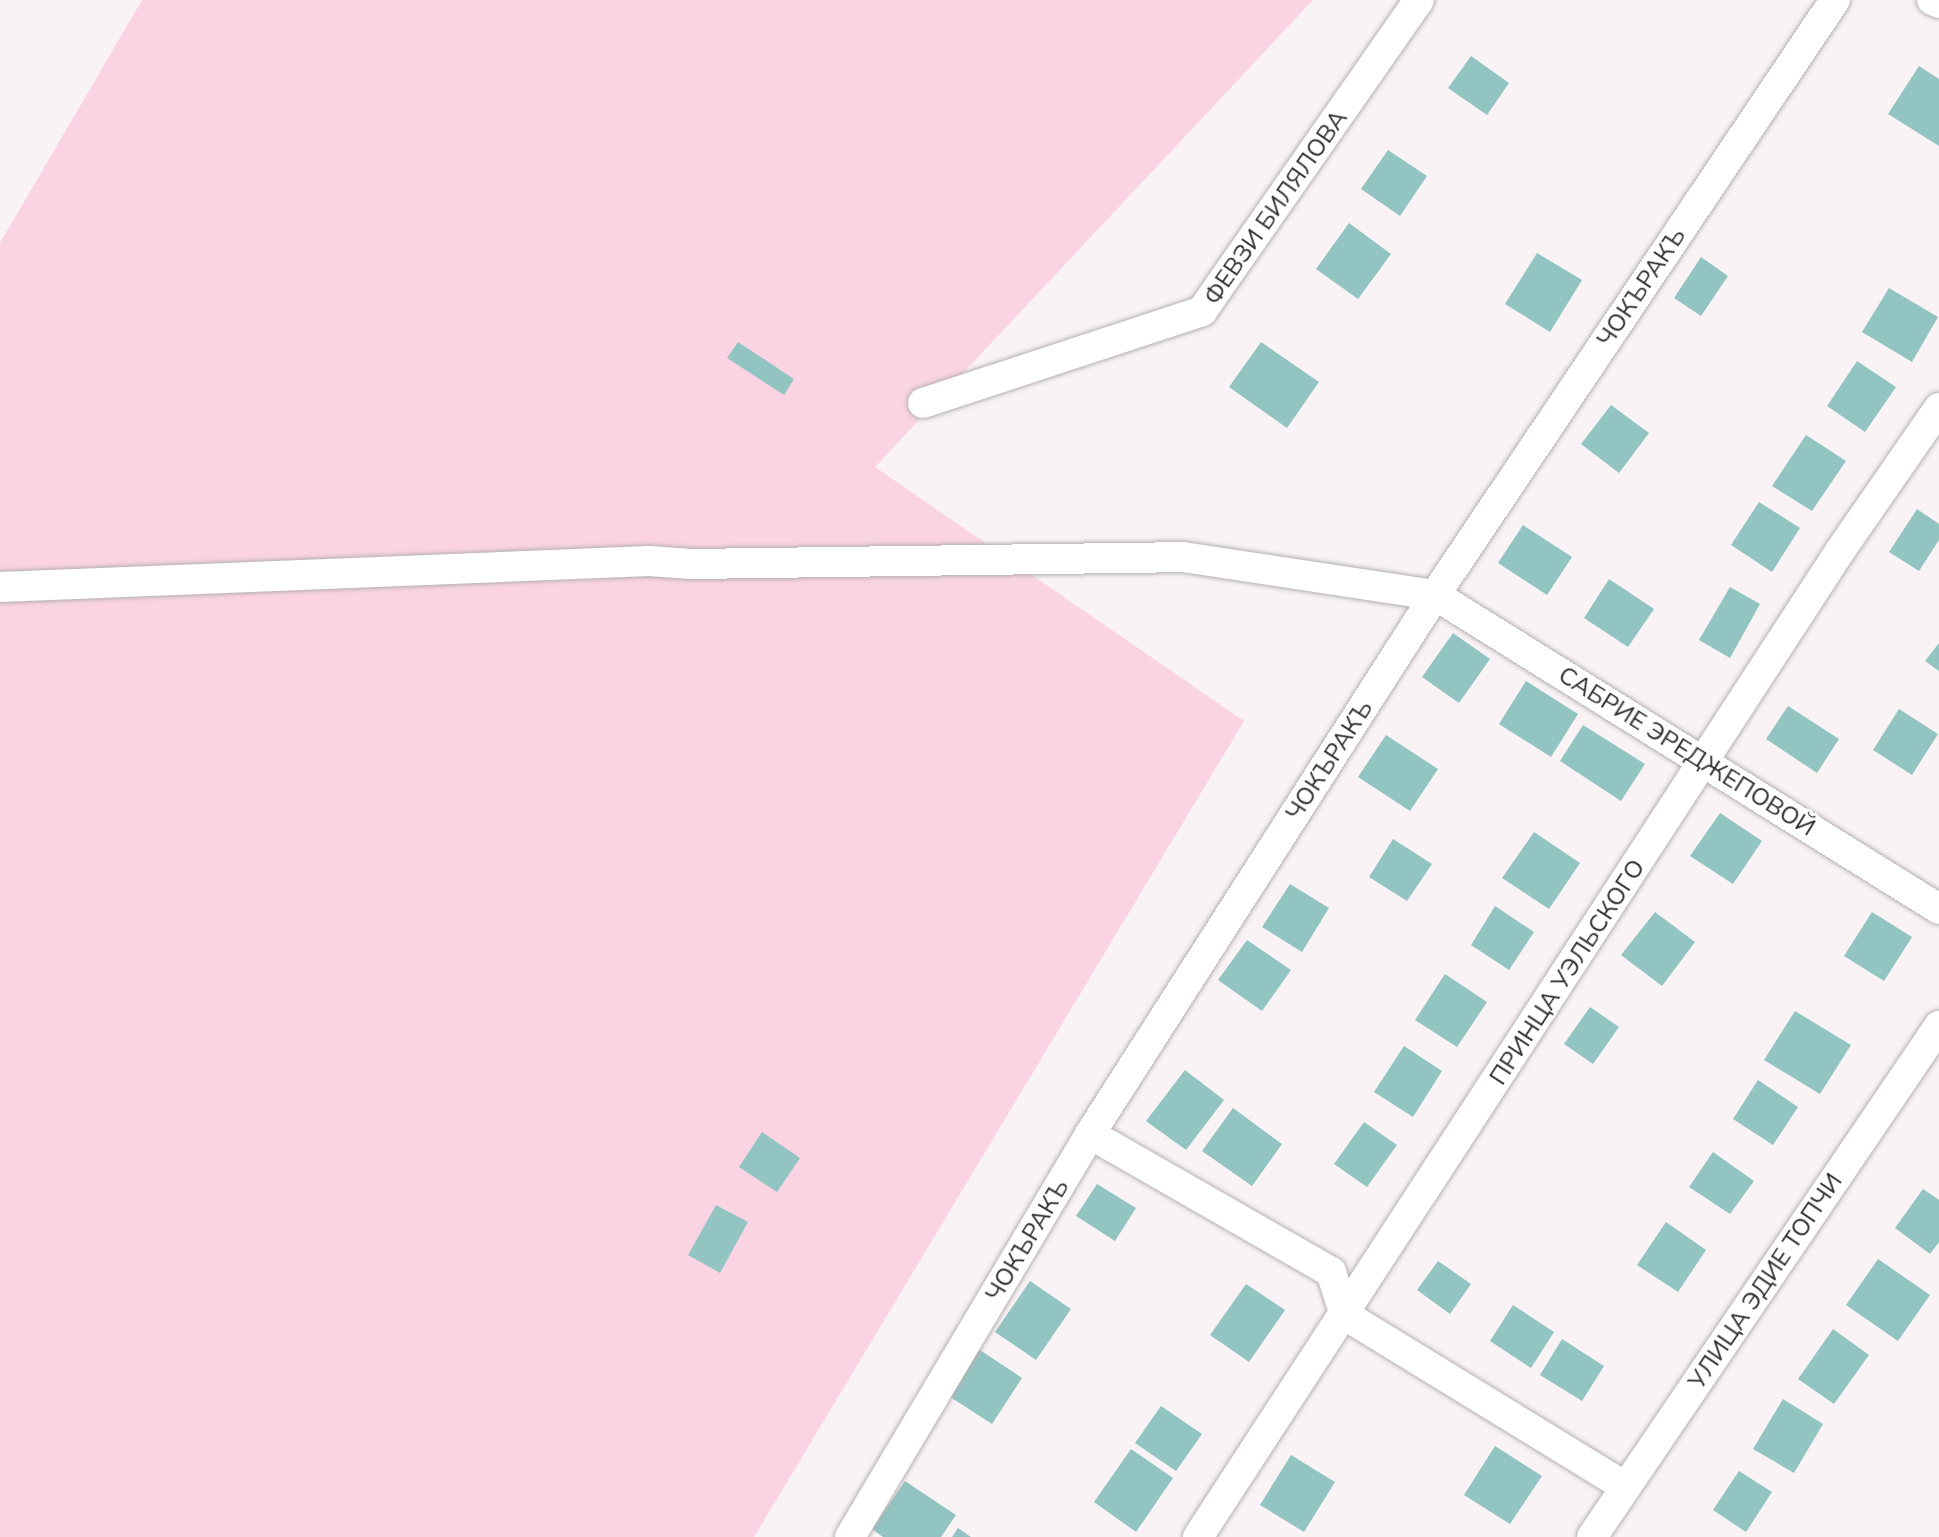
<!DOCTYPE html>
<html>
<head>
<meta charset="utf-8">
<style>
  body { margin:0 }
  #map { position:relative; width:1939px; height:1537px; overflow:hidden; background:#f9f3f5; font-family:Mulish,sans-serif }
  div>[style] { position:absolute }
  .green>* { inset:0; background:#fbd4e4 }
  .building>* { inset:0; background:#92c4c1 }
  .roads { filter:drop-shadow(0 0 2px #b5b0b2) drop-shadow(0 0 2px #b5b0b2) }
  .minor>* { height:30px; margin:-15px; padding:0 15px; transform-origin:15px; border-radius:15px; background:#fff }
  span { translate:-50% -50%; white-space:nowrap; text-align:center; line-height:1.15; -webkit-text-stroke:5px #fff; paint-order:stroke }
  .street-label { font-size:24px; color:#2f2d2d }
</style>
</head>
<body>
<div id="map">
  <div class="green">
    <i style="clip-path:polygon(142px 0,1313px 0,875px 467px,1244px 721px,754px 1537px,0 1537px,0 243px)"></i>
  </div>
  <div class="building">
    <i style="clip-path:polygon(1471px 56px,1509px 83px,1487px 115px,1448px 88px)"></i>
    <i style="clip-path:polygon(1919px 66px,1939px 79px,1939px 146px,1888px 114px)"></i>
    <i style="clip-path:polygon(1388px 150px,1427px 176px,1400px 216px,1361px 189px)"></i>
    <i style="clip-path:polygon(1349px 223px,1391px 254px,1358px 299px,1316px 269px)"></i>
    <i style="clip-path:polygon(1537px 253px,1582px 280px,1550px 332px,1505px 304px)"></i>
    <i style="clip-path:polygon(1701px 257px,1728px 276px,1701px 316px,1674px 298px)"></i>
    <i style="clip-path:polygon(1889px 288px,1938px 317px,1912px 362px,1862px 332px)"></i>
    <i style="clip-path:polygon(738px 342px,794px 379px,784px 395px,727px 358px)"></i>
    <i style="clip-path:polygon(1261px 342px,1319px 382px,1287px 428px,1229px 387px)"></i>
    <i style="clip-path:polygon(1857px 361px,1896px 387px,1865px 432px,1827px 406px)"></i>
    <i style="clip-path:polygon(1611px 405px,1649px 433px,1619px 473px,1581px 444px)"></i>
    <i style="clip-path:polygon(1806px 435px,1846px 461px,1812px 511px,1772px 486px)"></i>
    <i style="clip-path:polygon(1759px 502px,1800px 528px,1772px 572px,1731px 545px)"></i>
    <i style="clip-path:polygon(1917px 509px,1939px 524px,1939px 540px,1919px 571px,1889px 552px)"></i>
    <i style="clip-path:polygon(1523px 525px,1572px 557px,1547px 595px,1498px 563px)"></i>
    <i style="clip-path:polygon(1609px 579px,1654px 609px,1628px 647px,1584px 618px)"></i>
    <i style="clip-path:polygon(1730px 587px,1760px 604px,1730px 658px,1699px 640px)"></i>
    <i style="clip-path:polygon(1453px 633px,1490px 659px,1459px 703px,1422px 677px)"></i>
    <i style="clip-path:polygon(1939px 643px,1939px 671px,1925px 661px)"></i>
    <i style="clip-path:polygon(1526px 681px,1578px 714px,1551px 757px,1499px 724px)"></i>
    <i style="clip-path:polygon(1788px 706px,1839px 739px,1817px 773px,1766px 739px)"></i>
    <i style="clip-path:polygon(1899px 709px,1938px 734px,1912px 775px,1873px 750px)"></i>
    <i style="clip-path:polygon(1583px 725px,1645px 764px,1621px 801px,1560px 761px)"></i>
    <i style="clip-path:polygon(1386px 735px,1438px 769px,1410px 811px,1358px 777px)"></i>
    <i style="clip-path:polygon(1720px 813px,1762px 841px,1733px 884px,1690px 856px)"></i>
    <i style="clip-path:polygon(1534px 832px,1580px 863px,1549px 909px,1502px 878px)"></i>
    <i style="clip-path:polygon(1393px 839px,1432px 864px,1407px 901px,1369px 877px)"></i>
    <i style="clip-path:polygon(1290px 884px,1329px 908px,1302px 952px,1262px 927px)"></i>
    <i style="clip-path:polygon(1495px 906px,1534px 932px,1509px 970px,1471px 945px)"></i>
    <i style="clip-path:polygon(1655px 912px,1695px 942px,1662px 986px,1621px 955px)"></i>
    <i style="clip-path:polygon(1872px 912px,1912px 937px,1884px 981px,1844px 956px)"></i>
    <i style="clip-path:polygon(1247px 940px,1291px 970px,1262px 1011px,1218px 980px)"></i>
    <i style="clip-path:polygon(1445px 974px,1487px 1002px,1457px 1047px,1415px 1020px)"></i>
    <i style="clip-path:polygon(1590px 1007px,1619px 1027px,1593px 1064px,1564px 1044px)"></i>
    <i style="clip-path:polygon(1795px 1011px,1851px 1045px,1820px 1094px,1764px 1060px)"></i>
    <i style="clip-path:polygon(1404px 1046px,1442px 1071px,1413px 1117px,1374px 1092px)"></i>
    <i style="clip-path:polygon(1185px 1070px,1224px 1100px,1186px 1150px,1146px 1121px)"></i>
    <i style="clip-path:polygon(1758px 1080px,1798px 1107px,1773px 1145px,1733px 1119px)"></i>
    <i style="clip-path:polygon(1233px 1108px,1282px 1144px,1252px 1186px,1202px 1151px)"></i>
    <i style="clip-path:polygon(1364px 1122px,1397px 1145px,1367px 1187px,1334px 1164px)"></i>
    <i style="clip-path:polygon(762px 1132px,800px 1158px,777px 1192px,739px 1167px)"></i>
    <i style="clip-path:polygon(1713px 1152px,1754px 1181px,1730px 1214px,1689px 1187px)"></i>
    <i style="clip-path:polygon(1097px 1184px,1136px 1208px,1115px 1241px,1076px 1216px)"></i>
    <i style="clip-path:polygon(1923px 1189px,1939px 1200px,1939px 1242px,1930px 1254px,1895px 1228px)"></i>
    <i style="clip-path:polygon(716px 1205px,748px 1222px,720px 1273px,688px 1255px)"></i>
    <i style="clip-path:polygon(1666px 1222px,1706px 1250px,1678px 1292px,1637px 1265px)"></i>
    <i style="clip-path:polygon(1878px 1259px,1930px 1295px,1898px 1341px,1846px 1305px)"></i>
    <i style="clip-path:polygon(1438px 1261px,1471px 1284px,1450px 1314px,1417px 1290px)"></i>
    <i style="clip-path:polygon(1030px 1281px,1071px 1309px,1036px 1360px,995px 1332px)"></i>
    <i style="clip-path:polygon(1246px 1284px,1285px 1310px,1249px 1362px,1210px 1335px)"></i>
    <i style="clip-path:polygon(1513px 1305px,1554px 1332px,1531px 1368px,1490px 1341px)"></i>
    <i style="clip-path:polygon(1833px 1329px,1869px 1355px,1834px 1404px,1798px 1379px)"></i>
    <i style="clip-path:polygon(1562px 1339px,1604px 1366px,1582px 1401px,1540px 1375px)"></i>
    <i style="clip-path:polygon(974px 1346px,1022px 1378px,992px 1424px,944px 1393px)"></i>
    <i style="clip-path:polygon(1783px 1399px,1823px 1424px,1794px 1473px,1753px 1449px)"></i>
    <i style="clip-path:polygon(1161px 1406px,1202px 1434px,1176px 1471px,1135px 1443px)"></i>
    <i style="clip-path:polygon(1495px 1446px,1542px 1476px,1510px 1524px,1464px 1495px)"></i>
    <i style="clip-path:polygon(1131px 1449px,1173px 1478px,1136px 1532px,1094px 1502px)"></i>
    <i style="clip-path:polygon(1291px 1455px,1335px 1482px,1304px 1532px,1260px 1505px)"></i>
    <i style="clip-path:polygon(1739px 1471px,1772px 1492px,1746px 1532px,1713px 1510px)"></i>
    <i style="clip-path:polygon(905px 1481px,956px 1515px,941px 1537px,883px 1537px,872px 1529px)"></i>
    <i style="clip-path:polygon(958px 1528px,971px 1537px,952px 1537px)"></i>
  </div>
  <div class="roads">
    <div class="minor">
      <i style="left:1932px;top:0;width:8px;rotate:23deg"></i>
      <i style="left:923px;top:403px;width:294px;rotate:-18.2deg"></i>
      <i style="left:1202px;top:311px;width:379px;rotate:-55.1deg"></i>
      <i style="left:0;top:587px;width:650px;rotate:-2.29deg"></i>
      <i style="left:649px;top:561px;width:42px;rotate:4.1deg"></i>
      <i style="left:691px;top:564px;width:492px;rotate:-0.8deg"></i>
      <i style="left:1183px;top:557px;width:255px;rotate:8.6deg"></i>
      <i style="left:1435px;top:595px;width:594px;rotate:31.92deg"></i>
      <i style="left:1090px;top:1134px;width:278px;rotate:29.8deg"></i>
      <i style="left:1331px;top:1272px;width:45px;rotate:72deg"></i>
      <i style="left:1345px;top:1315px;width:329px;rotate:31.5deg"></i>
      <i style="left:850px;top:1537px;width:469px;rotate:-59.2deg"></i>
      <i style="left:1090px;top:1134px;width:640px;rotate:-57.38deg"></i>
      <i style="left:1435px;top:595px;width:717px;rotate:-56.09deg"></i>
      <i style="left:1198px;top:1537px;width:1177px;rotate:-56.93deg"></i>
      <i style="left:1840px;top:551px;width:174px;rotate:-55.3deg"></i>
      <i style="left:1592px;top:1537px;width:618px;rotate:-55.82deg"></i>
    </div>
  </div>
  <div class="street-label">
    <span style="left:1275px;top:207px;rotate:-55deg">ФЕВЗИ БИЛЯЛОВА</span>
    <span style="left:1641px;top:287px;rotate:-56deg">ЧОКЪРАКЪ</span>
    <span style="left:1687px;top:751px;rotate:32deg">САБРИЕ ЭРЕДЖЕПОВОЙ</span>
    <span style="left:1329px;top:760px;rotate:-57deg">ЧОКЪРАКЪ</span>
    <span style="left:1567px;top:972px;rotate:-57deg">ПРИНЦА УЭЛЬСКОГО</span>
    <span style="left:1027px;top:1240px;rotate:-59deg">ЧОКЪРАКЪ</span>
    <span style="left:1765px;top:1281px;rotate:-56deg">УЛИЦА ЭДИЕ ТОПЧИ</span>
  </div>
</div>
</body>
</html>
